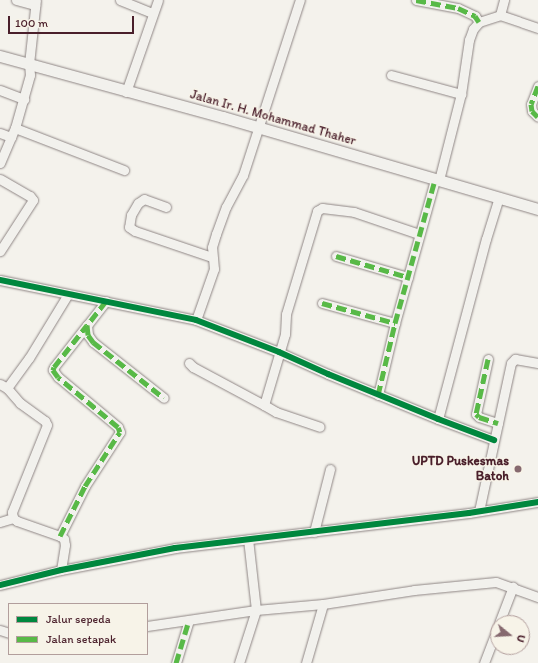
<!DOCTYPE html>
<html>
<head>
<meta charset="utf-8">
<style>
  body { margin:0 }
  #map { position:relative; width:538px; height:663px; overflow:hidden; background:#f4f2ec; font-family:Itim,sans-serif }
  div>[style] { position:absolute }
  .roads { filter:drop-shadow(0 0 1px #8f8685) drop-shadow(0 0 1px #8f8685) }
  .minor>* { height:9px; margin:-4.5px; padding:0 4.5px; transform-origin:4.5px; border-radius:4.5px; background:#f2f1ed }
  .major>* { height:11px; margin:-5.5px; padding:0 5.5px; transform-origin:5.5px; border-radius:5.5px; background:#f2f1ed }
  .quiet>* { height:5px; margin-top:-2.5px; transform-origin:0; background:repeating-linear-gradient(90deg,#58b947 0 10px,transparent 0 15px) }
  .cycleway>* { height:6px; margin:-3px; padding:0 3px; transform-origin:3px; border-radius:3px; background:#00873e }
  .dots>* { width:11px; height:11px; translate:-50% -50%; box-sizing:border-box; border:2px solid #f7f3e8; border-radius:50% }
  span { translate:-50% -50%; white-space:nowrap; text-align:center; line-height:1.15; -webkit-text-stroke:3px #f7f3e8; paint-order:stroke }
  .street-label { font-size:13px; color:#4a1f2b }
  .poi-label { font-size:13px; color:#4a1f2b; font-weight:700 }
  .right { translate:-100% -50%; text-align:right }
  .legend { position:absolute; left:8px; top:603px; width:140px; height:52px; box-sizing:border-box; background:#f7f3e8; border:1px solid #b29e9c; margin:0; padding:5px 7px; list-style:none; font-size:12px; color:#4a1f2b }
  .legend li { display:flex; align-items:center; gap:8px; height:20px }
  .legend b { width:20px; border:1px solid #b29e9c }
  .north { position:absolute; left:490px; top:615px; width:40px; height:40px; box-sizing:border-box; background:#f7f3e8; border:1px solid #b29e9c; border-radius:50%; rotate:108deg; font-size:11px; font-weight:700; line-height:16px; text-align:center; color:#4a1f2b }
  .north::after { content:''; display:block; margin:auto; width:14px; height:18px; background:#86696f; clip-path:polygon(50% 0,100% 100%,50% 72%,0 100%) }
  .scale { position:absolute; left:8px; top:16px; width:126px; height:18px; box-sizing:border-box; border:2px solid #4a1f2b; border-top:0; padding-left:5px; font-size:12px; line-height:14px; white-space:nowrap; color:#4a1f2b; -webkit-text-stroke:3px #f7f3e8; paint-order:stroke }
</style>
</head>
<body>
<div id="map">
  <div class="roads">
    <div class="minor">
      <i style="left:16px;top:0;width:20px;rotate:15deg"></i>
      <i style="left:120px;top:0;width:35px;rotate:22deg"></i>
      <i style="left:416px;top:0;width:43px;rotate:10.8deg"></i>
      <i style="left:458px;top:8px;width:19px;rotate:25deg"></i>
      <i style="left:475px;top:16px;width:7px;rotate:56deg"></i>
      <i style="left:500px;top:15px;width:40px;rotate:18.9deg"></i>
      <i style="left:391px;top:75px;width:73px;rotate:15.2deg"></i>
      <i style="left:538px;top:86px;width:19px;rotate:111deg"></i>
      <i style="left:531px;top:104px;width:7px;rotate:82deg"></i>
      <i style="left:532px;top:111px;width:8px;rotate:45deg"></i>
      <i style="left:0;top:90px;width:26px;rotate:21deg"></i>
      <i style="left:126px;top:92px;width:97px;rotate:-70.8deg"></i>
      <i style="left:15px;top:128px;width:117px;rotate:21.1deg"></i>
      <i style="left:0;top:133px;width:12px;rotate:20deg"></i>
      <i style="left:0;top:163px;width:38px;rotate:-67deg"></i>
      <i style="left:15px;top:128px;width:55px;rotate:-74.2deg"></i>
      <i style="left:30px;top:75px;width:11px;rotate:-95deg"></i>
      <i style="left:29px;top:64px;width:64px;rotate:-83.8deg"></i>
      <i style="left:0;top:179px;width:34px;rotate:30deg"></i>
      <i style="left:30px;top:196px;width:5px;rotate:53deg"></i>
      <i style="left:33px;top:200px;width:61px;rotate:122.9deg"></i>
      <i style="left:439px;top:180px;width:89px;rotate:-75.7deg"></i>
      <i style="left:461px;top:94px;width:55px;rotate:-81.6deg"></i>
      <i style="left:469px;top:40px;width:12px;rotate:-70deg"></i>
      <i style="left:473px;top:29px;width:9px;rotate:-49deg"></i>
      <i style="left:479px;top:22px;width:22px;rotate:-18deg"></i>
      <i style="left:500px;top:15px;width:16px;rotate:-75deg"></i>
      <i style="left:166px;top:207px;width:23px;rotate:-160deg"></i>
      <i style="left:144px;top:199px;width:7px;rotate:146deg"></i>
      <i style="left:138px;top:203px;width:14px;rotate:120deg"></i>
      <i style="left:131px;top:215px;width:12px;rotate:99deg"></i>
      <i style="left:129px;top:227px;width:7px;rotate:34deg"></i>
      <i style="left:135px;top:231px;width:81px;rotate:18.7deg"></i>
      <i style="left:336px;top:256px;width:75px;rotate:16.3deg"></i>
      <i style="left:0;top:280px;width:200px;rotate:11.5deg"></i>
      <i style="left:196px;top:320px;width:89px;rotate:21.1deg"></i>
      <i style="left:279px;top:352px;width:54px;rotate:24.2deg"></i>
      <i style="left:328px;top:374px;width:119px;rotate:22.2deg"></i>
      <i style="left:438px;top:419px;width:60px;rotate:20.6deg"></i>
      <i style="left:106px;top:301px;width:31px;rotate:128deg"></i>
      <i style="left:87px;top:325px;width:10px;rotate:84deg"></i>
      <i style="left:88px;top:335px;width:9px;rotate:54deg"></i>
      <i style="left:93px;top:342px;width:90px;rotate:38.3deg"></i>
      <i style="left:322px;top:303px;width:76px;rotate:15.3deg"></i>
      <i style="left:196px;top:320px;width:54px;rotate:-70.6deg"></i>
      <i style="left:214px;top:269px;width:22px;rotate:-95deg"></i>
      <i style="left:212px;top:247px;width:14px;rotate:-73deg"></i>
      <i style="left:216px;top:234px;width:29px;rotate:-70deg"></i>
      <i style="left:226px;top:207px;width:36px;rotate:-62deg"></i>
      <i style="left:243px;top:175px;width:184px;rotate:-72deg"></i>
      <i style="left:488px;top:359px;width:56px;rotate:102.3deg"></i>
      <i style="left:476px;top:414px;width:4px;rotate:45deg"></i>
      <i style="left:479px;top:417px;width:20px;rotate:18deg"></i>
      <i style="left:189px;top:363px;width:6px;rotate:45deg"></i>
      <i style="left:193px;top:367px;width:81px;rotate:28.2deg"></i>
      <i style="left:264px;top:405px;width:74px;rotate:-73.5deg"></i>
      <i style="left:285px;top:334px;width:20px;rotate:-87deg"></i>
      <i style="left:286px;top:314px;width:108px;rotate:-73.2deg"></i>
      <i style="left:317px;top:211px;width:6px;rotate:-31deg"></i>
      <i style="left:322px;top:208px;width:32px;rotate:7deg"></i>
      <i style="left:354px;top:212px;width:69px;rotate:18.7deg"></i>
      <i style="left:0;top:384px;width:8px;rotate:30deg"></i>
      <i style="left:7px;top:388px;width:20px;rotate:49deg"></i>
      <i style="left:20px;top:403px;width:31px;rotate:36deg"></i>
      <i style="left:45px;top:421px;width:4px;rotate:63deg"></i>
      <i style="left:47px;top:425px;width:94px;rotate:111.9deg"></i>
      <i style="left:12px;top:512px;width:6px;rotate:81deg"></i>
      <i style="left:13px;top:518px;width:5px;rotate:37deg"></i>
      <i style="left:17px;top:521px;width:46px;rotate:19.2deg"></i>
      <i style="left:60px;top:536px;width:5px;rotate:37deg"></i>
      <i style="left:64px;top:539px;width:6px;rotate:81deg"></i>
      <i style="left:65px;top:545px;width:25px;rotate:99deg"></i>
      <i style="left:7px;top:388px;width:37px;rotate:-54deg"></i>
      <i style="left:29px;top:358px;width:75px;rotate:-58.6deg"></i>
      <i style="left:378px;top:395px;width:74px;rotate:-76.7deg"></i>
      <i style="left:395px;top:323px;width:148px;rotate:-74.4deg"></i>
      <i style="left:264px;top:405px;width:14px;rotate:30deg"></i>
      <i style="left:276px;top:412px;width:46px;rotate:18.8deg"></i>
      <i style="left:438px;top:419px;width:186px;rotate:-75.1deg"></i>
      <i style="left:486px;top:239px;width:44px;rotate:-72.8deg"></i>
      <i style="left:479px;top:511px;width:151px;rotate:-77.8deg"></i>
      <i style="left:511px;top:363px;width:6px;rotate:-45deg"></i>
      <i style="left:515px;top:359px;width:23px;rotate:10deg"></i>
      <i style="left:0;top:522px;width:14px;rotate:-17deg"></i>
      <i style="left:314px;top:532px;width:65px;rotate:-75.7deg"></i>
      <i style="left:60px;top:536px;width:56px;rotate:-63.4deg"></i>
      <i style="left:85px;top:486px;width:64px;rotate:-57.1deg"></i>
      <i style="left:120px;top:432px;width:5px;rotate:-112deg"></i>
      <i style="left:118px;top:427px;width:78px;rotate:-140.2deg"></i>
      <i style="left:58px;top:377px;width:9px;rotate:-126deg"></i>
      <i style="left:53px;top:370px;width:3px;rotate:-72deg"></i>
      <i style="left:54px;top:367px;width:53px;rotate:-51.8deg"></i>
      <i style="left:0;top:585px;width:63px;rotate:-13.8deg"></i>
      <i style="left:61px;top:570px;width:116px;rotate:-10.9deg"></i>
      <i style="left:175px;top:548px;width:296px;rotate:-6.8deg"></i>
      <i style="left:469px;top:513px;width:70px;rotate:-9.1deg"></i>
      <i style="left:499px;top:623px;width:39px;rotate:-69deg"></i>
      <i style="left:147px;top:626px;width:110px;rotate:-8.4deg"></i>
      <i style="left:256px;top:610px;width:67px;rotate:-5.1deg"></i>
      <i style="left:0;top:630px;width:9px;rotate:18deg"></i>
      <i style="left:176px;top:663px;width:45px;rotate:-73.2deg"></i>
      <i style="left:239px;top:663px;width:56px;rotate:-72.2deg"></i>
      <i style="left:256px;top:610px;width:71px;rotate:-96.4deg"></i>
      <i style="left:306px;top:663px;width:61px;rotate:-73.9deg"></i>
      <i style="left:323px;top:604px;width:92px;rotate:-8.7deg"></i>
      <i style="left:414px;top:590px;width:82px;rotate:-5.6deg"></i>
      <i style="left:496px;top:582px;width:45px;rotate:19.7deg"></i>
      <i style="left:484px;top:663px;width:40px;rotate:-69deg"></i>
    </div>
    <div class="major">
      <i style="left:0;top:56px;width:231px;rotate:15.3deg"></i>
      <i style="left:223px;top:117px;width:328px;rotate:16.3deg"></i>
    </div>
  </div>
  <div class="quiet">
    <i style="left:416px;top:0;width:43px;rotate:10.8deg"></i>
    <i style="left:458px;top:8px;width:19px;rotate:25deg"></i>
    <i style="left:475px;top:16px;width:7px;rotate:56deg"></i>
    <i style="left:538px;top:86px;width:19px;rotate:111deg"></i>
    <i style="left:531px;top:104px;width:7px;rotate:82deg"></i>
    <i style="left:532px;top:111px;width:8px;rotate:45deg"></i>
    <i style="left:336px;top:256px;width:75px;rotate:16.3deg"></i>
    <i style="left:106px;top:301px;width:31px;rotate:128deg"></i>
    <i style="left:87px;top:325px;width:10px;rotate:84deg"></i>
    <i style="left:88px;top:335px;width:9px;rotate:54deg"></i>
    <i style="left:93px;top:342px;width:90px;rotate:38.3deg"></i>
    <i style="left:322px;top:303px;width:76px;rotate:15.3deg"></i>
    <i style="left:488px;top:359px;width:56px;rotate:102.3deg"></i>
    <i style="left:476px;top:414px;width:4px;rotate:45deg"></i>
    <i style="left:479px;top:417px;width:20px;rotate:18deg"></i>
    <i style="left:378px;top:395px;width:74px;rotate:-76.7deg"></i>
    <i style="left:395px;top:323px;width:148px;rotate:-74.4deg"></i>
    <i style="left:60px;top:536px;width:56px;rotate:-63.4deg"></i>
    <i style="left:85px;top:486px;width:64px;rotate:-57.1deg"></i>
    <i style="left:120px;top:432px;width:5px;rotate:-112deg"></i>
    <i style="left:118px;top:427px;width:78px;rotate:-140.2deg"></i>
    <i style="left:58px;top:377px;width:9px;rotate:-126deg"></i>
    <i style="left:53px;top:370px;width:3px;rotate:-72deg"></i>
    <i style="left:54px;top:367px;width:53px;rotate:-51.8deg"></i>
    <i style="left:176px;top:663px;width:45px;rotate:-73.2deg"></i>
  </div>
  <div class="cycleway">
    <i style="left:0;top:280px;width:200px;rotate:11.5deg"></i>
    <i style="left:196px;top:320px;width:89px;rotate:21.1deg"></i>
    <i style="left:279px;top:352px;width:54px;rotate:24.2deg"></i>
    <i style="left:328px;top:374px;width:119px;rotate:22.2deg"></i>
    <i style="left:438px;top:419px;width:60px;rotate:20.6deg"></i>
    <i style="left:0;top:585px;width:63px;rotate:-13.8deg"></i>
    <i style="left:61px;top:570px;width:116px;rotate:-10.9deg"></i>
    <i style="left:175px;top:548px;width:296px;rotate:-6.8deg"></i>
    <i style="left:469px;top:513px;width:70px;rotate:-9.1deg"></i>
  </div>
  <div class="dots">
    <i style="left:518px;top:469px;background:#86696f"></i>
  </div>
  <div class="street-label">
    <span style="left:273px;top:118px;rotate:16deg">Jalan Ir. H. Mohammad Thaher</span>
  </div>
  <div class="poi-label">
    <span class="right" style="left:509px;top:469px">UPTD Puskesmas<br>Batoh</span>
  </div>
  <ul class="legend">
  <li><b style="height:5px;background:#00873e"></b>Jalur sepeda</li>
  <li><b style="height:5px;background:#58b947"></b>Jalan setapak</li>
  </ul>
  <div class="north">U</div>
  <div class="scale">100 m</div>
</div>
</body>
</html>
